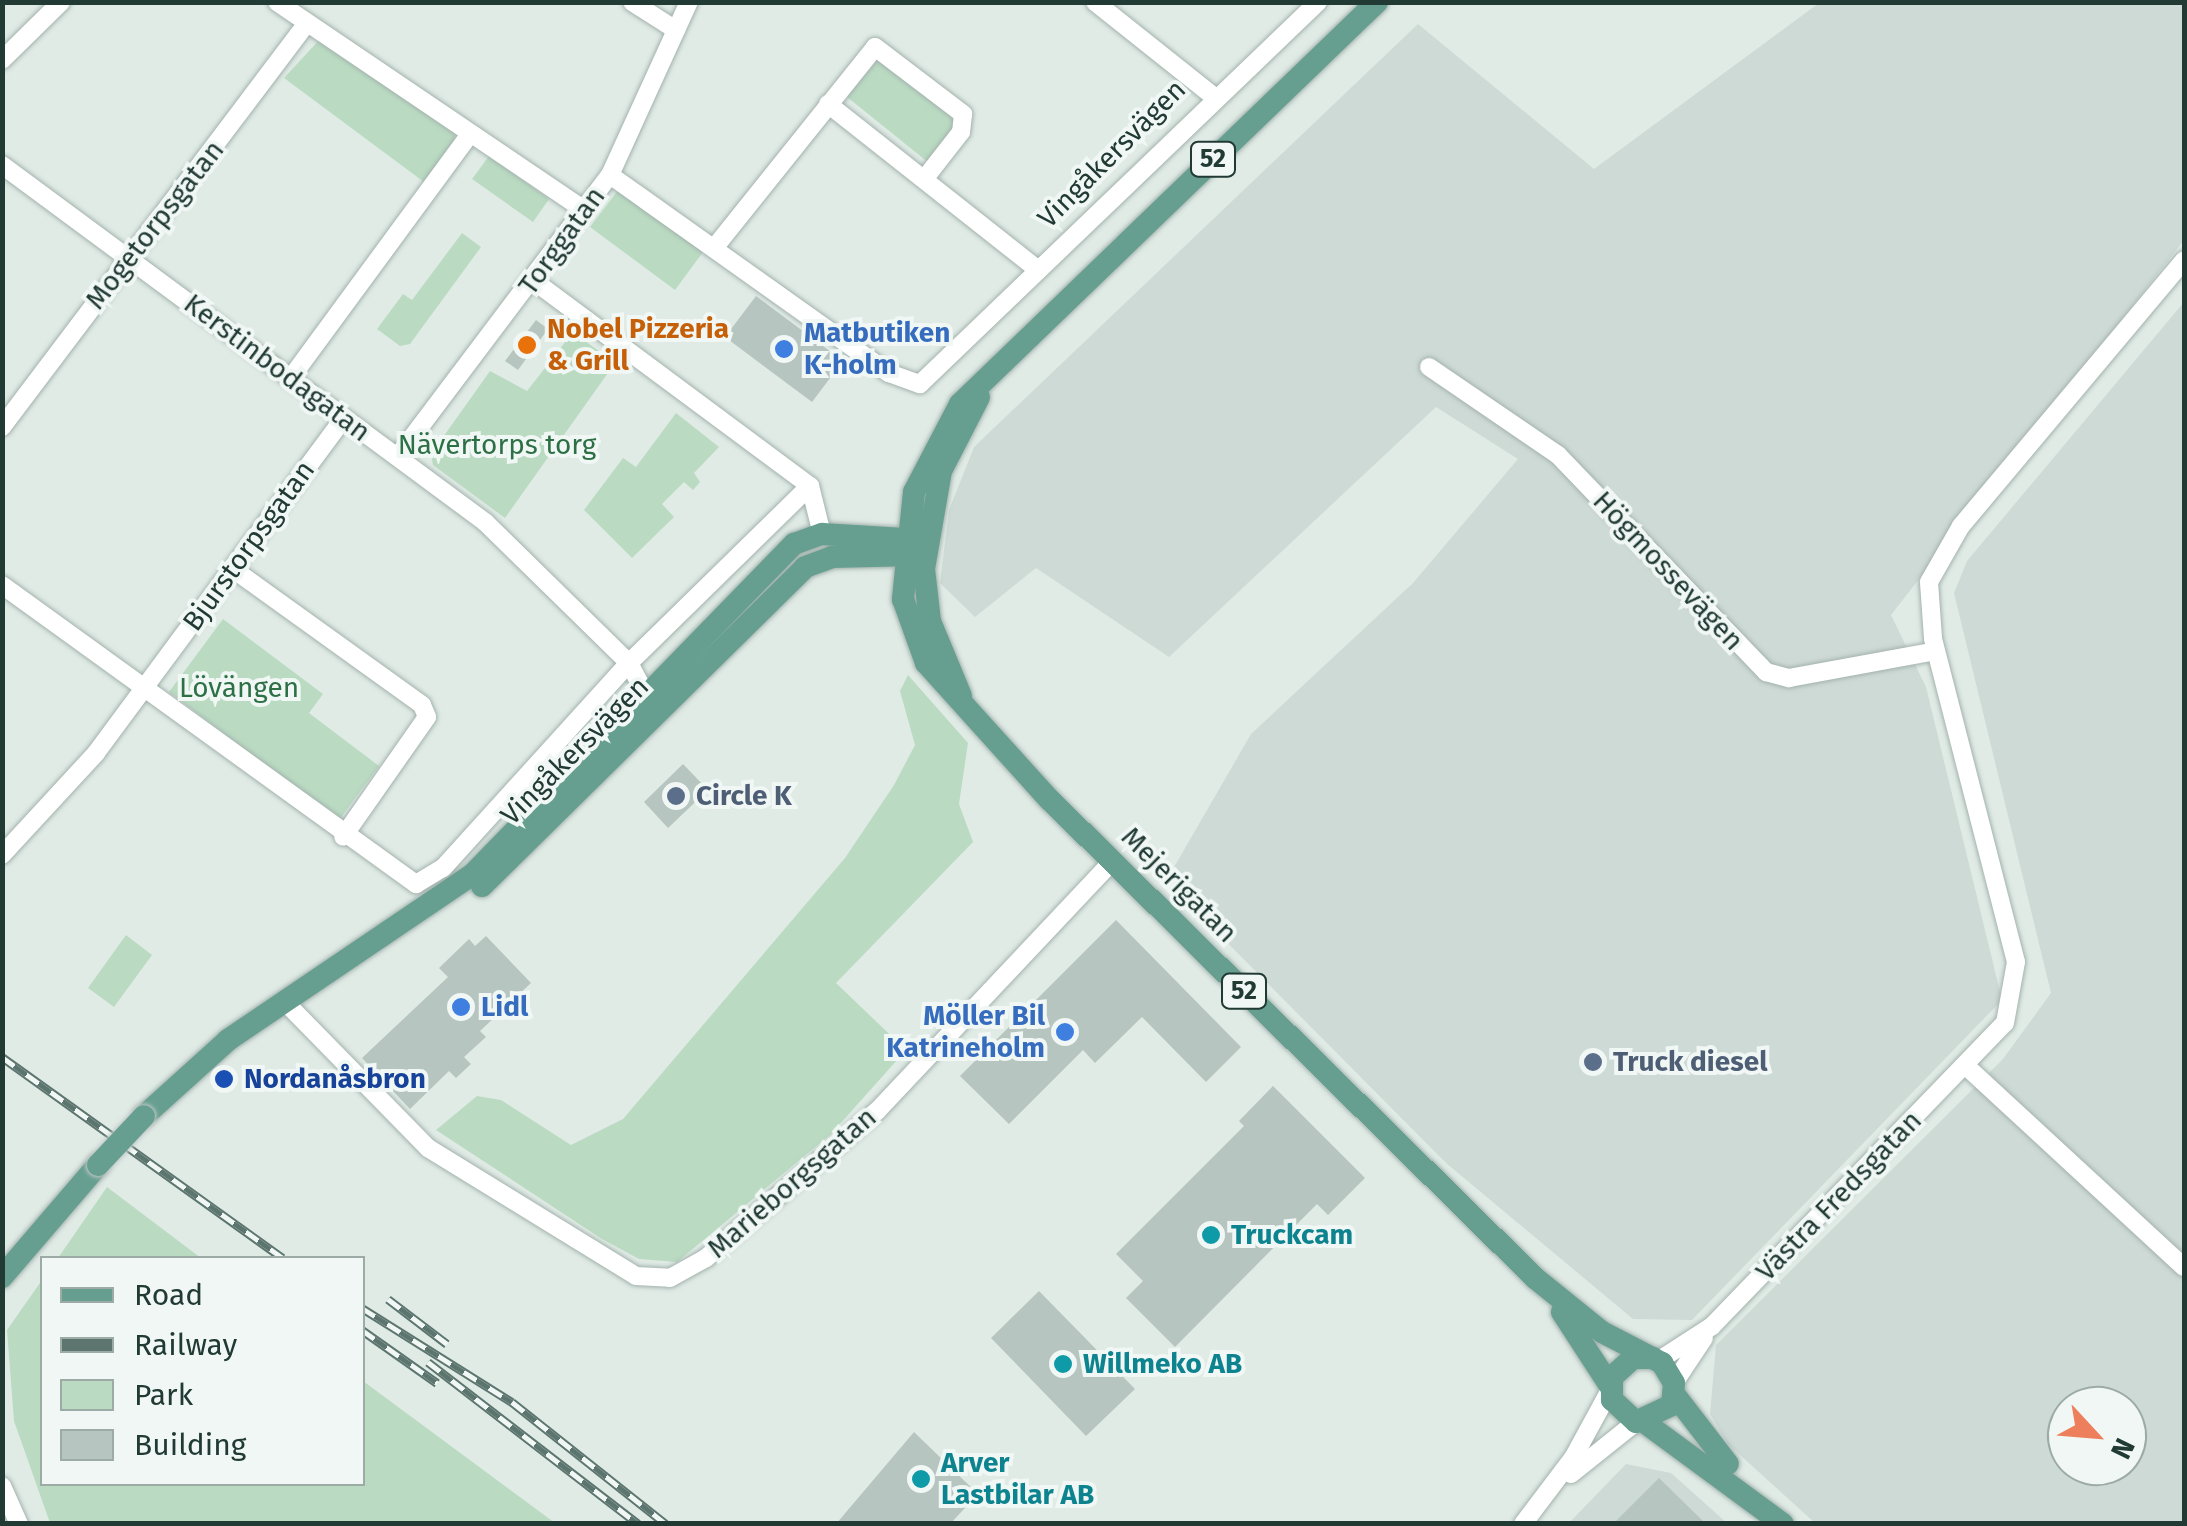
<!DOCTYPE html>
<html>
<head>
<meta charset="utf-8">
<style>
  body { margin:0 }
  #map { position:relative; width:2187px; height:1526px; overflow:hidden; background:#e0ebe6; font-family:"Fira Sans",sans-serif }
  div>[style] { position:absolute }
  .built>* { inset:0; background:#cedad5 }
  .green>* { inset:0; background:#badbc2 }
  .building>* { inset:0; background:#b6c5bf }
  .roads { filter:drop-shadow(0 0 2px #a3b2ad) drop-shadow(0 0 2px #a3b2ad) }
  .minor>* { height:18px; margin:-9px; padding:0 9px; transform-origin:9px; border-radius:9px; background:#fff }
  .major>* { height:22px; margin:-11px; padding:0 11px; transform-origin:11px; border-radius:11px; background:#669f90 }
  .rail>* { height:9px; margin-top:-4.5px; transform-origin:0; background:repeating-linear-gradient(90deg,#f0f7f4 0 15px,#5c766f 0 30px); box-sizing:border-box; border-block:2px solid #5c766f }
  .bridges { filter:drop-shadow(0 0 2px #c1c8c6) drop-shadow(0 0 2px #c1c8c6) }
  .major-bridge>* { height:22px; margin:-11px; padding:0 11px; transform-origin:11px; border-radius:11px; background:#669f90 }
  .dots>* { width:28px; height:28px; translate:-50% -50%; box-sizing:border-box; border:5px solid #f0f7f4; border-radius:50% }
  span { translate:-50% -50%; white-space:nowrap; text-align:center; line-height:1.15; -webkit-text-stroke:8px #f0f7f4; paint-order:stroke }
  .shield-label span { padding:2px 8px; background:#f0f7f4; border:2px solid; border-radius:8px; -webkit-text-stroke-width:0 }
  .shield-label { font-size:25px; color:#213a34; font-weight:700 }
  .street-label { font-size:28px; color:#213a34 }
  .food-label { font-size:28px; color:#c56008; font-weight:700 }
  .left { translate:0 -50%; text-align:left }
  .shop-label { font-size:28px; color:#366cbe; font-weight:700 }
  .right { translate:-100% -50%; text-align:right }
  .park-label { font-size:28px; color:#2d7046 }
  .service-label { font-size:28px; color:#4e5e75; font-weight:700 }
  .transit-label { font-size:28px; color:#164399; font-weight:700 }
  .culture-label { font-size:28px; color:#0d838f; font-weight:700 }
  .frame { position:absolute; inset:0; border:5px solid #213a34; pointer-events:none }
  .legend { position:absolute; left:40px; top:1256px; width:325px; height:230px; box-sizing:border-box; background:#f0f7f4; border:2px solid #9daba7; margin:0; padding:12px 18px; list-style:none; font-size:30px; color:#213a34 }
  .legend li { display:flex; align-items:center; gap:20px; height:50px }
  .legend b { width:50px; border:2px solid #9daba7 }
  .north { position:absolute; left:2047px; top:1386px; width:100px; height:100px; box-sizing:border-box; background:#f0f7f4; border:2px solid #9daba7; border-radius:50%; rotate:116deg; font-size:28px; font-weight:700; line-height:40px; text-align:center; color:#213a34 }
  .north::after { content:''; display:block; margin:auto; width:35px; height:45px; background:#ed7f5c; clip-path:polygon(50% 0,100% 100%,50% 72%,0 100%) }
</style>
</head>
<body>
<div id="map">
  <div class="built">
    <i style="clip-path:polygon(1819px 3px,2184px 3px,2184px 240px,1891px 615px,1926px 687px,2002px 1000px,1692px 1320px,1633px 1319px,1446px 1163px,1166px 881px,1251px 734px,1413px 583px,1518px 459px,1436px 407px,1169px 657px,1036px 568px,975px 617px,940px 583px,949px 510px,974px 447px,1418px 24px,1594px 169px)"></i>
    <i style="clip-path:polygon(evenodd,2184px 302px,2184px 1523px,1815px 1523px,1728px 1444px,1710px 1414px,1716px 1345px,2003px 1059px,2051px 993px,1954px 593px,1967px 561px,2184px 302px,2067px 1406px,2127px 1406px,2127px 1466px,2067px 1466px,2067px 1406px)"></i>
    <i style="clip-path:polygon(1626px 1464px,1671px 1473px,1727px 1523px,1568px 1524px)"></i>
  </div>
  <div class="green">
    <i style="clip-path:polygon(321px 38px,453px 130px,455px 140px,424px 182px,284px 78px)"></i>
    <i style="clip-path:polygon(882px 54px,964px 119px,929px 163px,847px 97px)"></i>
    <i style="clip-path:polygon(489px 156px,549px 199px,533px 222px,472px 179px)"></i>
    <i style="clip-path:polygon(622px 185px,706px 248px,675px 290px,590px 227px)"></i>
    <i style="clip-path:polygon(462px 233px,481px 247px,410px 344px,400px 346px,377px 329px,403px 294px,412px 300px)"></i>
    <i style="clip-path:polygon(573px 332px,615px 363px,505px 518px,433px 465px,431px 454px,490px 371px,527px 391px)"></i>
    <i style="clip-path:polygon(676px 413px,719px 447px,694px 473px,700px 482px,693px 490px,684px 482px,662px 504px,674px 517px,632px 558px,584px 510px,623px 458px,636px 467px)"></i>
    <i style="clip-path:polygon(223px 619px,323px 694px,309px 713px,379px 766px,339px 820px,169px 692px)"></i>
    <i style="clip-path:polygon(908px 675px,968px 743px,959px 804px,973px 842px,836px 983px,906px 1050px,831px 1134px,677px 1262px,639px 1259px,602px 1239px,436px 1130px,477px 1096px,501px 1100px,571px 1145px,623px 1119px,845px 858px,894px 785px,915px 745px,900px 691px)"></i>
    <i style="clip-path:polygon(126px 935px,152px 955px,114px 1007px,88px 988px)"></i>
    <i style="clip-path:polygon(107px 1187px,201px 1258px,58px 1258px)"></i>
    <i style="clip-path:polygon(42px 1280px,42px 1484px,362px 1484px,363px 1381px,555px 1523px,50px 1523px,14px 1421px,7px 1330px)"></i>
  </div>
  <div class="building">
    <i style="clip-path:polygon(756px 296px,843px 361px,812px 402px,725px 337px)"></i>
    <i style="clip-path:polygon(536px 320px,548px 329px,518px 370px,505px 361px)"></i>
    <i style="clip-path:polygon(683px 764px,708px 790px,668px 828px,644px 802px)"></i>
    <i style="clip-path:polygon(1116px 920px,1241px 1047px,1206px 1082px,1142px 1017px,1095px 1063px,1083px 1050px,1009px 1124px,960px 1076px)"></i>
    <i style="clip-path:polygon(486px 936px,531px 983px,480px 1031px,486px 1037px,464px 1057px,471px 1064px,456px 1078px,449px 1071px,410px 1109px,362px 1058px,448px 977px,439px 968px,469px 939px,475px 946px)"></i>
    <i style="clip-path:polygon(1273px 1086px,1365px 1178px,1328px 1215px,1317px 1204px,1175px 1347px,1126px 1298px,1143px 1281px,1116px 1254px,1244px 1126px,1239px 1121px)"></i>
    <i style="clip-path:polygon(1039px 1291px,1135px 1389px,1086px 1436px,991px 1338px)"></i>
    <i style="clip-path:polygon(914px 1432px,978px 1494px,950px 1524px,836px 1524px)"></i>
    <i style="clip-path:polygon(1659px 1478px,1706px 1524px,1613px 1524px)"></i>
  </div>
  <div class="roads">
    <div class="minor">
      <i style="left:277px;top:2px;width:371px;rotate:34.1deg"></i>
      <i style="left:632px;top:2px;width:52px;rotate:32.5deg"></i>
      <i style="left:1095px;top:2px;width:151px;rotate:38.5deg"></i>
      <i style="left:2px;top:60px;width:83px;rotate:-44.5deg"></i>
      <i style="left:828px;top:104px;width:268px;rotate:38.3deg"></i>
      <i style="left:2px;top:165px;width:601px;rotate:36.47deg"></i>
      <i style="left:485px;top:522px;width:202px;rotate:44.4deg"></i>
      <i style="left:629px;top:663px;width:32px;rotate:62deg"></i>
      <i style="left:610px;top:175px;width:342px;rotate:35.4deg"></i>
      <i style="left:889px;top:373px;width:33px;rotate:20deg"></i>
      <i style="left:920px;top:384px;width:552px;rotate:-43.82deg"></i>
      <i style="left:715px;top:247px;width:256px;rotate:-51.3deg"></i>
      <i style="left:875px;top:47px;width:111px;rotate:37.3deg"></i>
      <i style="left:963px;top:114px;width:18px;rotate:96deg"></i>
      <i style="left:961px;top:132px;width:58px;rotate:128deg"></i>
      <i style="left:534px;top:281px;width:344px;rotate:36.6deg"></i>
      <i style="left:810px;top:486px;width:49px;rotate:76deg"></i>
      <i style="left:1429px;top:367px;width:156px;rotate:34.3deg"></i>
      <i style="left:1558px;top:455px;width:301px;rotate:46.2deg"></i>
      <i style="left:1766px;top:672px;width:24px;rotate:15deg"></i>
      <i style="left:1789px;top:678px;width:149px;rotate:-10.4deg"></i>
      <i style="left:293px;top:375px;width:299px;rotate:-53.7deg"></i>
      <i style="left:2px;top:427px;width:506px;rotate:-52.95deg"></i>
      <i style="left:398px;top:456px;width:352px;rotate:-53deg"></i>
      <i style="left:610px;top:175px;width:190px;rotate:-65.5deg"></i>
      <i style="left:233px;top:569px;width:233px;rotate:35.7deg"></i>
      <i style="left:422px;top:705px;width:13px;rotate:67deg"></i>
      <i style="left:427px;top:717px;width:146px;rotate:125deg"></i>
      <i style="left:2px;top:585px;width:511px;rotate:35.84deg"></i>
      <i style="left:416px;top:884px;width:31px;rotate:-31deg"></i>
      <i style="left:443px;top:868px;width:277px;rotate:-47.8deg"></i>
      <i style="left:629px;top:663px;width:253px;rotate:-44.4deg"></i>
      <i style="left:2px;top:855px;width:139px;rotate:-47.3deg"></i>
      <i style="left:96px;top:753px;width:414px;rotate:-53.5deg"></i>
      <i style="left:287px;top:1004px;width:202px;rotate:45.6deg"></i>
      <i style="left:428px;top:1148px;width:244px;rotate:31.6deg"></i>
      <i style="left:636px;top:1276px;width:34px;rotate:3deg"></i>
      <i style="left:670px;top:1278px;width:41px;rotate:-29.1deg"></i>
      <i style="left:706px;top:1258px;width:225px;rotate:-40.7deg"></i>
      <i style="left:877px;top:1111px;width:344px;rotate:-46.7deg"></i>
      <i style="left:1967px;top:1067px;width:295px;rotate:42.7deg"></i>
      <i style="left:1658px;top:1361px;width:64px;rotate:-32.9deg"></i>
      <i style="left:1712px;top:1326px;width:421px;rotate:-46deg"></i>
      <i style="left:2005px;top:1023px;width:62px;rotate:-79.8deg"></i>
      <i style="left:2016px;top:962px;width:334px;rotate:-104.4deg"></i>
      <i style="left:1933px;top:638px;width:56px;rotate:-94.1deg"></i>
      <i style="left:1929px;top:582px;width:64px;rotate:-60.3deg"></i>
      <i style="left:1961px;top:526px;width:347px;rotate:-50deg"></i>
      <i style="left:1674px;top:1383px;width:54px;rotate:-56.3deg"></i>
      <i style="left:1571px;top:1474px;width:83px;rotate:-38.7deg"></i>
      <i style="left:2px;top:1486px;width:42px;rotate:65.9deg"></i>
      <i style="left:1523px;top:1524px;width:83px;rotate:-52.9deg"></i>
      <i style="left:1573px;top:1458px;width:77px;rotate:-61.4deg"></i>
    </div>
    <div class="major">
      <i style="left:1377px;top:2px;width:579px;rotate:136.05deg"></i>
      <i style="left:960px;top:404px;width:99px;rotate:117.6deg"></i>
      <i style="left:914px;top:492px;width:108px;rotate:95.9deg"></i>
      <i style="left:903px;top:599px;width:68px;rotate:70.2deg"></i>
      <i style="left:926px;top:663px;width:185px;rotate:47.9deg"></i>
      <i style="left:1050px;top:800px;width:681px;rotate:44.58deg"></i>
      <i style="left:1535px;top:1278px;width:86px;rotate:38.9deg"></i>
      <i style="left:1602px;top:1332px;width:68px;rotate:27.3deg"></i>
      <i style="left:1662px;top:1363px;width:23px;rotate:59deg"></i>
      <i style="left:1674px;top:1383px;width:22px;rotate:95deg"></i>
      <i style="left:1672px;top:1405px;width:40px;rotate:155deg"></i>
      <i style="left:1636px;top:1422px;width:33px;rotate:-137deg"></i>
      <i style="left:1612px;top:1400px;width:23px;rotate:-90deg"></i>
      <i style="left:1612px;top:1377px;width:28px;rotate:-42deg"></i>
      <i style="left:1633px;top:1358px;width:20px"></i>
      <i style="left:961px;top:696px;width:81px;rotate:-112.5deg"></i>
      <i style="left:930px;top:621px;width:52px;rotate:-96.6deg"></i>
      <i style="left:924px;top:569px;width:99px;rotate:-80.2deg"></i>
      <i style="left:941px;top:471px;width:83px;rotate:-62.8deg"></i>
      <i style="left:482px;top:886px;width:454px;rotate:-44.6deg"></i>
      <i style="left:805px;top:567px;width:29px;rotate:-20deg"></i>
      <i style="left:832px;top:557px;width:83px;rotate:-1.4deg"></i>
      <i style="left:144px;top:1116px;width:113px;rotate:-42.1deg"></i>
      <i style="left:228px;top:1040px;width:295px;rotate:-34.1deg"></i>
      <i style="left:472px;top:875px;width:462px;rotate:-45.8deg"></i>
      <i style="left:794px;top:544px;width:30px;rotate:-20deg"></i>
      <i style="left:822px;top:534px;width:82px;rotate:3.5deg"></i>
      <i style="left:904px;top:539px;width:24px;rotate:28deg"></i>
      <i style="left:2px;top:1277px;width:148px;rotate:-49.4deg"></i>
      <i style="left:1562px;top:1312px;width:88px;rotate:57deg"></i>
      <i style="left:1674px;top:1394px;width:88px;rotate:52.4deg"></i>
      <i style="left:1644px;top:1422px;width:172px;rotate:36.3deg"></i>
    </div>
  </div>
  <div class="rail">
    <i style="left:2px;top:1057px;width:345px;rotate:35.6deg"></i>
    <i style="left:388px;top:1299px;width:74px;rotate:37.3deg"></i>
    <i style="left:362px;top:1308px;width:177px;rotate:32.1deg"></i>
    <i style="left:512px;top:1402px;width:196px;rotate:38.4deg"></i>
    <i style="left:362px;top:1330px;width:92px;rotate:35.2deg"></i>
    <i style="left:428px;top:1362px;width:265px;rotate:37.6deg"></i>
  </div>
  <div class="bridges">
    <div class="major-bridge">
      <i style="left:98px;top:1165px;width:67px;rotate:-46.8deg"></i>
    </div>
  </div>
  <div class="dots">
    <i style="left:527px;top:345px;background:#e8710a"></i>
    <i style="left:784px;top:349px;background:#3f7fe0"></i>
    <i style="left:676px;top:796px;background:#5c6f8a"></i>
    <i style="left:461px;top:1007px;background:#3f7fe0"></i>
    <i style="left:1065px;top:1032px;background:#3f7fe0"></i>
    <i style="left:1593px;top:1062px;background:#5c6f8a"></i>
    <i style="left:224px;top:1079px;background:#1a4fb4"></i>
    <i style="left:1211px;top:1235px;background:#0f9aa8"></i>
    <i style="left:1063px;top:1364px;background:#0f9aa8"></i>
    <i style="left:921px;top:1479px;background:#0f9aa8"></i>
  </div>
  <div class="shield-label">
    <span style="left:1213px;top:159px">52</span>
    <span style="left:1244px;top:991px">52</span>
  </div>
  <div class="street-label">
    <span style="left:1112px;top:154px;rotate:-45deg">Vingåkersvägen</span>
    <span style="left:155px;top:225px;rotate:-52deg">Mogetorpsgatan</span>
    <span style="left:562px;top:241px;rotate:-54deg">Torggatan</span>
    <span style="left:277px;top:368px;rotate:37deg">Kerstinbodagatan</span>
    <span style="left:249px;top:546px;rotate:-54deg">Bjurstorpsgatan</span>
    <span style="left:1668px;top:571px;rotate:47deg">Högmossevägen</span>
    <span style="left:575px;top:751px;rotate:-45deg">Vingåkersvägen</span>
    <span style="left:1179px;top:885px;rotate:45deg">Mejerigatan</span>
    <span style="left:792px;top:1183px;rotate:-41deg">Marieborgsgatan</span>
    <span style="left:1839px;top:1196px;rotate:-46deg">Västra Fredsgatan</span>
  </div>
  <div class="food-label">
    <span class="left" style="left:547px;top:345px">Nobel Pizzeria<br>&amp; Grill</span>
  </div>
  <div class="shop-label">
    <span class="left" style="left:804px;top:349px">Matbutiken<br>K-holm</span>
    <span class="left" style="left:481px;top:1007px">Lidl</span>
    <span class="right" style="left:1045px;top:1032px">Möller Bil<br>Katrineholm</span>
  </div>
  <div class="park-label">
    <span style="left:497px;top:445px">Nävertorps torg</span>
    <span style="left:239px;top:688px">Lövängen</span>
  </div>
  <div class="service-label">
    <span class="left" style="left:696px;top:796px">Circle K</span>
    <span class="left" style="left:1613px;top:1062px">Truck diesel</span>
  </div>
  <div class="transit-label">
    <span class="left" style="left:244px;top:1079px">Nordanåsbron</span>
  </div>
  <div class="culture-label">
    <span class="left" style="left:1231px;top:1235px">Truckcam</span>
    <span class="left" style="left:1083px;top:1364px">Willmeko AB</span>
    <span class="left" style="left:941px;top:1479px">Arver<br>Lastbilar AB</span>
  </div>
  <div class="frame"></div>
  <ul class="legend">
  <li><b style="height:12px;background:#669f90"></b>Road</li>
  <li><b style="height:12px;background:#5c766f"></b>Railway</li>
  <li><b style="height:28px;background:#badbc2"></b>Park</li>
  <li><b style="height:28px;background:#b6c5bf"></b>Building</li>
  </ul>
  <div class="north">N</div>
</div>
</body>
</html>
